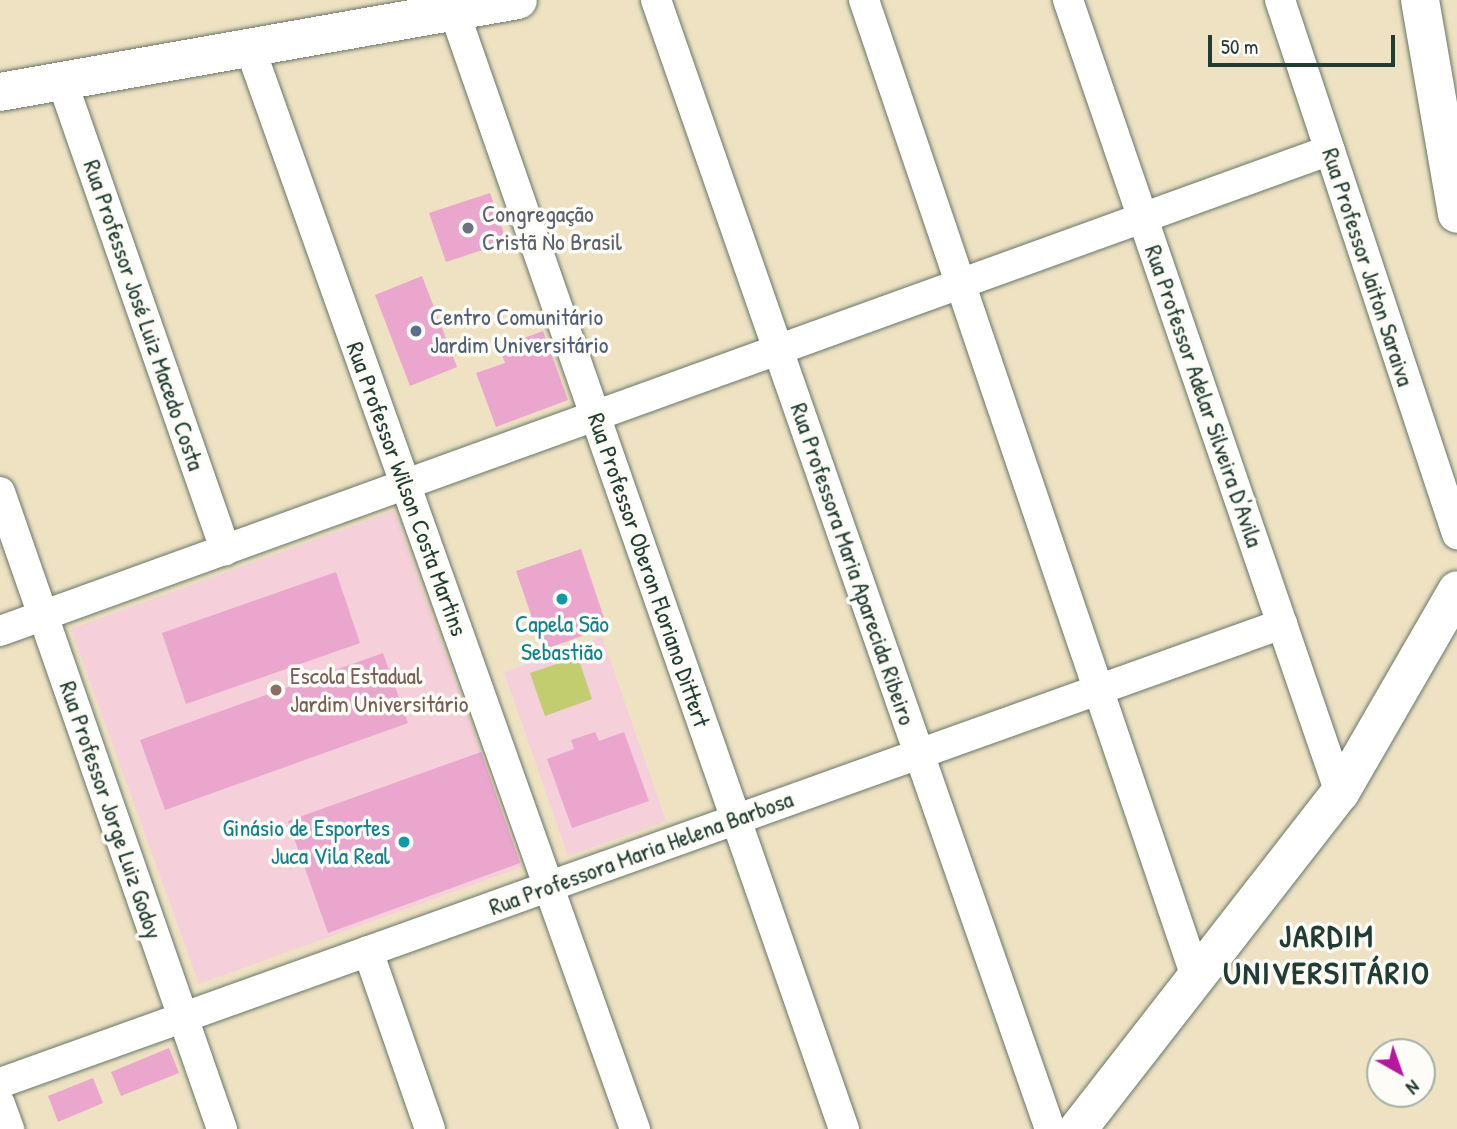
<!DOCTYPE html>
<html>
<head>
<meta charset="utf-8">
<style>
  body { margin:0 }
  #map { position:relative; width:1457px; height:1129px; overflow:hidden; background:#eee2c3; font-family:"Patrick Hand",sans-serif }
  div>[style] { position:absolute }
  .built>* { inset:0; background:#f5cfda }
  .green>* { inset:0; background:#c1cd6e }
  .building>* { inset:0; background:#eba6cd }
  .roads { filter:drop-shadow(0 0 2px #677766) drop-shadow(0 0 2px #677766) }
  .minor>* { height:30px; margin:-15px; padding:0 15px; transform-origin:15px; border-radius:15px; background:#fff }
  .tertiary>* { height:38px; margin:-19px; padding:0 19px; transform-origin:19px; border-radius:19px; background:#fff }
  .dots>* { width:19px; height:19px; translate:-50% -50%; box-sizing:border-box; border:4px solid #fdfcf7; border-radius:50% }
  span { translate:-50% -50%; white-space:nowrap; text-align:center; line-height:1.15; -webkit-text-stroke:7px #fdfcf7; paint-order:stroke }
  .worship-label { font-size:24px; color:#5b616d }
  .left { translate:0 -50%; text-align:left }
  .street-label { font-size:24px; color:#1f3d34 }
  .service-label { font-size:24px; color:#4e5e75 }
  .culture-label { font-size:24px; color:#0d838f }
  .right { translate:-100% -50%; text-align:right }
  .education-label { font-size:24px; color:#785e54 }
  .district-label { font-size:32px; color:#1f3d34; font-weight:700; letter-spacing:2px }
  .north { position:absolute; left:1366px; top:1038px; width:70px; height:70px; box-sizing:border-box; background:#fdfcf7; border:2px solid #a4b0a9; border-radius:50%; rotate:140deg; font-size:19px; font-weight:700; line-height:28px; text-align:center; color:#1f3d34 }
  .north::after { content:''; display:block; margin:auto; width:24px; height:32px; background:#b5179e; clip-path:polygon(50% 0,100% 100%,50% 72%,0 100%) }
  .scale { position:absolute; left:1208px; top:35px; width:187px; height:32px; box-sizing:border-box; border:4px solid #1f3d34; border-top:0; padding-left:9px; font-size:21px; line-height:24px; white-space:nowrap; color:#1f3d34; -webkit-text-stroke:5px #fdfcf7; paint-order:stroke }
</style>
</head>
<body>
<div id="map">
  <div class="built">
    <i style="clip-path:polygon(394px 511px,522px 867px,199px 984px,71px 629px)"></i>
    <i style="clip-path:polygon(602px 637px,666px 821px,568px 856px,504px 672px)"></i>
  </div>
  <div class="green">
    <i style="clip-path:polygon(578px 657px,592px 699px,545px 716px,530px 673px)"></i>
  </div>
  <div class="building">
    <i style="clip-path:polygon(490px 193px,507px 242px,446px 262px,429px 213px)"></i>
    <i style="clip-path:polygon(422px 276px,457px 367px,410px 386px,375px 295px)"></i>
    <i style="clip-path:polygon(543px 331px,568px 400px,496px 427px,476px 373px,505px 363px,499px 347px)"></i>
    <i style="clip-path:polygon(581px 549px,607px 627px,543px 650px,516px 571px)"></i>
    <i style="clip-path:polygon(336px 572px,360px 643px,186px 704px,162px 633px)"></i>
    <i style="clip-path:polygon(383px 653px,408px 723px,165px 810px,140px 740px)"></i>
    <i style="clip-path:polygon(595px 732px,599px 741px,624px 732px,649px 801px,572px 828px,547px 759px,574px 749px,571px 740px)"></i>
    <i style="clip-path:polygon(481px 752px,520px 863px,328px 933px,288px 821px)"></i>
    <i style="clip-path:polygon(169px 1048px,179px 1073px,121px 1096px,111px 1072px)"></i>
    <i style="clip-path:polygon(93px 1078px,103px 1103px,58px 1122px,48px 1096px)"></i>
  </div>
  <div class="roads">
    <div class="minor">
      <i style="left:656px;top:0;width:1196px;rotate:70.76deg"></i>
      <i style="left:864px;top:0;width:1032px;rotate:71.23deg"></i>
      <i style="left:1068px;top:0;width:838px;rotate:71.07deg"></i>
      <i style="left:1280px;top:0;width:563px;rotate:71.66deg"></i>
      <i style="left:454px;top:11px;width:1184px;rotate:70.77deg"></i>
      <i style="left:250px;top:48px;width:1148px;rotate:70.4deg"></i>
      <i style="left:62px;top:81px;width:497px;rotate:70.8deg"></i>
      <i style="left:0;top:492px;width:675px;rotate:70.79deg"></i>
      <i style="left:0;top:631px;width:1414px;rotate:-19.88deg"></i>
      <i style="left:368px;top:951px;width:188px;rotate:70.8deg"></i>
      <i style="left:0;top:1083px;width:1362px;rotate:-19.7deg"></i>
      <i style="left:0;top:1104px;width:27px;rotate:70deg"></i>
    </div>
    <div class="tertiary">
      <i style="left:1420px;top:0;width:217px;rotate:80.2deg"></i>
      <i style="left:0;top:92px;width:526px;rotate:-10.07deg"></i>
      <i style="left:1078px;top:1129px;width:426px;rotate:-52.1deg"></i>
      <i style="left:1340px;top:793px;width:234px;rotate:-60deg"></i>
    </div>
  </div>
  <div class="dots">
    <i style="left:468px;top:228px;background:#6b7280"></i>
    <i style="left:416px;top:331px;background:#5c6f8a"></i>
    <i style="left:562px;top:599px;background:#0f9aa8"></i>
    <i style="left:276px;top:690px;background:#8d6e63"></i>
    <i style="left:404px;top:842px;background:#0f9aa8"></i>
  </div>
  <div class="worship-label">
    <span class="left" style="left:482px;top:228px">Congregação<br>Cristã No Brasil</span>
  </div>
  <div class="street-label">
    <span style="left:1368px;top:267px;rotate:72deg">Rua Professor Jaiton Saraiva</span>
    <span style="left:144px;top:315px;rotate:71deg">Rua Professor José Luiz Macedo Costa</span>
    <span style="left:1204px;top:396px;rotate:71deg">Rua Professor Adelar Silveira D'Avila</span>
    <span style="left:407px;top:489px;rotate:70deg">Rua Professor Wilson Costa Martins</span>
    <span style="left:853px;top:564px;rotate:71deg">Rua Professora Maria Aparecida Ribeiro</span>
    <span style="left:649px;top:570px;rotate:71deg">Rua Professor Oberon Floriano Dittert</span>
    <span style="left:111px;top:810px;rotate:71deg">Rua Professor Jorge Luiz Godoy</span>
    <span style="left:641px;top:853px;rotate:-20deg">Rua Professora Maria Helena Barbosa</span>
  </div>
  <div class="service-label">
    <span class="left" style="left:430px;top:331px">Centro Comunitário<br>Jardim Universitário</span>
  </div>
  <div class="culture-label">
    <span style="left:562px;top:638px">Capela São<br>Sebastião</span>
    <span class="right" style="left:390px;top:842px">Ginásio de Esportes<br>Juca Vila Real</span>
  </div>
  <div class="education-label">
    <span class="left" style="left:290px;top:690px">Escola Estadual<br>Jardim Universitário</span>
  </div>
  <div class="district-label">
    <span style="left:1327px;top:955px">JARDIM<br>UNIVERSITÁRIO</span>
  </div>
  <div class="north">N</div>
  <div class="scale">50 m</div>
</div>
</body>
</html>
